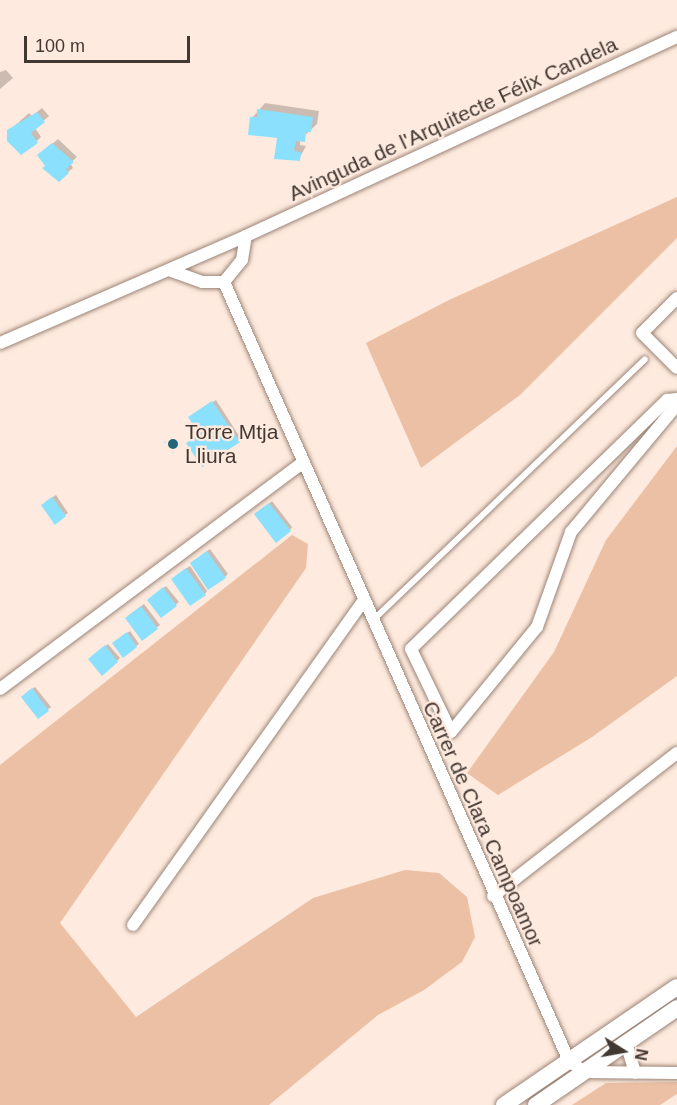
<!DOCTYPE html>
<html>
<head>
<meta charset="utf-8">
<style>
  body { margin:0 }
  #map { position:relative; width:677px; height:1105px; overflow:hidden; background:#feeade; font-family:Helvetica,sans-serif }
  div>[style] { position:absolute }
  .green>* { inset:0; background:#ebc0a4 }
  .shadow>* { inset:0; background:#0003 }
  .building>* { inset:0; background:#8ae0fd }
  .roads { filter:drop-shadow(0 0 2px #9b8476) drop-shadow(0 0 2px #9b8476) }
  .lane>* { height:6px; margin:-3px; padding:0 3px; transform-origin:3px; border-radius:3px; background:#fff }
  .street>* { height:12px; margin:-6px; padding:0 6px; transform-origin:6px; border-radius:6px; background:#fff }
  .secondary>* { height:16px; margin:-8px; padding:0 8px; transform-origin:8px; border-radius:8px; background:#fff }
  .dots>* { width:16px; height:16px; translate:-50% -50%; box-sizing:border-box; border:3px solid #feeade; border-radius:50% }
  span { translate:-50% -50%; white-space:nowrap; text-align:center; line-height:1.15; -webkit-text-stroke:4.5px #feeade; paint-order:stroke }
  .street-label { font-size:21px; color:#423832 }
  .poi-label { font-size:21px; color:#423832 }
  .left { translate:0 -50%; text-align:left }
  .north { position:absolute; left:593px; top:1021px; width:60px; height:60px; -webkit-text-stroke:4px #feeade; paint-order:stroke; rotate:101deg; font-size:16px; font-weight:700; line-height:24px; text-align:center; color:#423832 }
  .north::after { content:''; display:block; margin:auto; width:21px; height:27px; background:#423832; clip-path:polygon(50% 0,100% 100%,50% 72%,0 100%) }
  .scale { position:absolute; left:24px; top:36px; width:166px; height:27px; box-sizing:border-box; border:3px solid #423832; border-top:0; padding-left:8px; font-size:18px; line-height:21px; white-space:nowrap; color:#423832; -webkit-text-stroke:4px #feeade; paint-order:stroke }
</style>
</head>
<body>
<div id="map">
  <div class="green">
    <i style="clip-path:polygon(677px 197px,677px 238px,520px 395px,421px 468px,366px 343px,449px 300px)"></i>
    <i style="clip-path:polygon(677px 446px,677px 676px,592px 737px,498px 795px,467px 773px,554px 652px,606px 540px)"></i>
    <i style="clip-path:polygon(292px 535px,308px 544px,306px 568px,60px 923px,136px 1017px,313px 898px,405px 870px,439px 873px,467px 897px,475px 937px,462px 962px,424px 990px,378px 1015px,269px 1105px,0 1105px,0 765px)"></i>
    <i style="clip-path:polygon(677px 1082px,677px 1094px,660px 1105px,572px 1105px,606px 1083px)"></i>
  </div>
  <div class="shadow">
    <i style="clip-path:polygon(6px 70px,13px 78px,0 89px,0 72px)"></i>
    <i style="clip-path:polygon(265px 103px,319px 111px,317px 124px,300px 140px,300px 145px,306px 146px,299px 159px,278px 137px,252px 118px)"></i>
    <i style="clip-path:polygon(42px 108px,49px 116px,35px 128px,41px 137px,37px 141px,9px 131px,29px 113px,32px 116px)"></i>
    <i style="clip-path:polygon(58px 139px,77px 157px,70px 163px,73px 168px,68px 172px,53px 177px,39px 155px)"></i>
    <i style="clip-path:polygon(216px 400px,241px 439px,239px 441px,201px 434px,193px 415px)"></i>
    <i style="clip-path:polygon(56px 495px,68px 513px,65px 515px,45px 502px)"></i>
    <i style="clip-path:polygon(272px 501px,292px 527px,290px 530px,259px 512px)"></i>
    <i style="clip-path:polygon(210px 549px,228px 574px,225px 577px,191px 563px)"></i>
    <i style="clip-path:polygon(190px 566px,207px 591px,205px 594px,175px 576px)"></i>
    <i style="clip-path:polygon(166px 586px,179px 602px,162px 616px,152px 598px)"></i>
    <i style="clip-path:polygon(144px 604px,160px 625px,142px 639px,129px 615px)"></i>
    <i style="clip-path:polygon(130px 631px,139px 644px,136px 646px,117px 640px)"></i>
    <i style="clip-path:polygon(108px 644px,120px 658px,117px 661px,93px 656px)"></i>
    <i style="clip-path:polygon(35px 687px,51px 707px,38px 717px,25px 694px)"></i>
  </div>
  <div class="building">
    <i style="clip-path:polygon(257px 109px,313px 117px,311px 132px,306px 132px,305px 142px,296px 141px,294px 151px,301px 152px,300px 161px,274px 159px,277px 138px,248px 135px,250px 117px,257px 117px)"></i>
    <i style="clip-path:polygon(37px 112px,45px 122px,31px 133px,38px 143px,21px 155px,7px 141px,7px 130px)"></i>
    <i style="clip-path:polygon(52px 143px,74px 162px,66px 169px,69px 173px,59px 182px,42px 168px,45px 166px,37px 155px)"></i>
    <i style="clip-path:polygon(212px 401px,240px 442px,202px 467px,186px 443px,199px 434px,188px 417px)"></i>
    <i style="clip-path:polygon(173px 436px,181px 446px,173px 453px,164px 442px)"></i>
    <i style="clip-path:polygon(52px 497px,66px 516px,55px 525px,41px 505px)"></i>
    <i style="clip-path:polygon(269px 503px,291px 531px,276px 543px,254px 514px)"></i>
    <i style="clip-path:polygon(207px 551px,226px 578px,208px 590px,190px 563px)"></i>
    <i style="clip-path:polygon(186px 568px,206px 595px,190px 606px,171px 579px)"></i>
    <i style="clip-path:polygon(163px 587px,177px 606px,161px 618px,147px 600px)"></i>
    <i style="clip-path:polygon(141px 606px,158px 629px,142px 641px,125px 618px)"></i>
    <i style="clip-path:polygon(127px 632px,137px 647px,123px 658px,112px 643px)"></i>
    <i style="clip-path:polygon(105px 645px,118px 662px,102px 676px,88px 659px)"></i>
    <i style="clip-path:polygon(32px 688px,49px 711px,38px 719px,21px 697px)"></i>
  </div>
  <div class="roads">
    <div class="lane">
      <i style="left:372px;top:621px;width:378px;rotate:-43.8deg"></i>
    </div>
    <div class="street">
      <i style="left:169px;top:270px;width:35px;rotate:20deg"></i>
      <i style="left:202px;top:282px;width:22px"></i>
      <i style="left:224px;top:282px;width:28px;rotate:-51deg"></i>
      <i style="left:242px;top:260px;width:24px;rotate:-81deg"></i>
      <i style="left:224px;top:282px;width:852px;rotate:66.11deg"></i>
      <i style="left:569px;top:1061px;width:19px;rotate:35deg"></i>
      <i style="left:585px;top:1072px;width:92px;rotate:0.6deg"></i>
      <i style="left:677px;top:298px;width:49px;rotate:135deg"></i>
      <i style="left:642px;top:333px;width:49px;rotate:45deg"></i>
      <i style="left:0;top:343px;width:268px;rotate:-23.5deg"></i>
      <i style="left:246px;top:236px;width:475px;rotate:-24.8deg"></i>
      <i style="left:677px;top:399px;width:10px;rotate:174deg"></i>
      <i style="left:667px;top:400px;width:357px;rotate:135.8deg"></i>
      <i style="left:411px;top:649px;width:92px;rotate:64.3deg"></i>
      <i style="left:451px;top:732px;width:136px;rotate:-50.7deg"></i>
      <i style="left:537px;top:627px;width:101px;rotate:-70.3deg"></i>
      <i style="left:571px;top:532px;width:165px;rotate:-50.2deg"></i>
      <i style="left:0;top:689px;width:377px;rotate:-36.8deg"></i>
      <i style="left:493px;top:896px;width:233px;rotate:-37.9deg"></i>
      <i style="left:133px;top:925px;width:397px;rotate:-54.6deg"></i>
      <i style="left:626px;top:1043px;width:31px;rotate:73deg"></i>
    </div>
    <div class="secondary">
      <i style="left:504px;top:1105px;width:209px;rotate:-34.3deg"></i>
      <i style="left:536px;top:1105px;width:171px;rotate:-34.5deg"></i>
    </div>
  </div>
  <div class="dots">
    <i style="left:173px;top:444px;background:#236478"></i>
  </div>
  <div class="street-label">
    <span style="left:453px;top:119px;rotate:-25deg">Avinguda de l'Arquitecte Félix Candela</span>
    <span style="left:483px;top:824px;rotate:66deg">Carrer de Clara Campoamor</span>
  </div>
  <div class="poi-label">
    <span class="left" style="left:185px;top:444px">Torre Mtja<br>Lliura</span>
  </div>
  <div class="north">N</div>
  <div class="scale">100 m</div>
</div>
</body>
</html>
